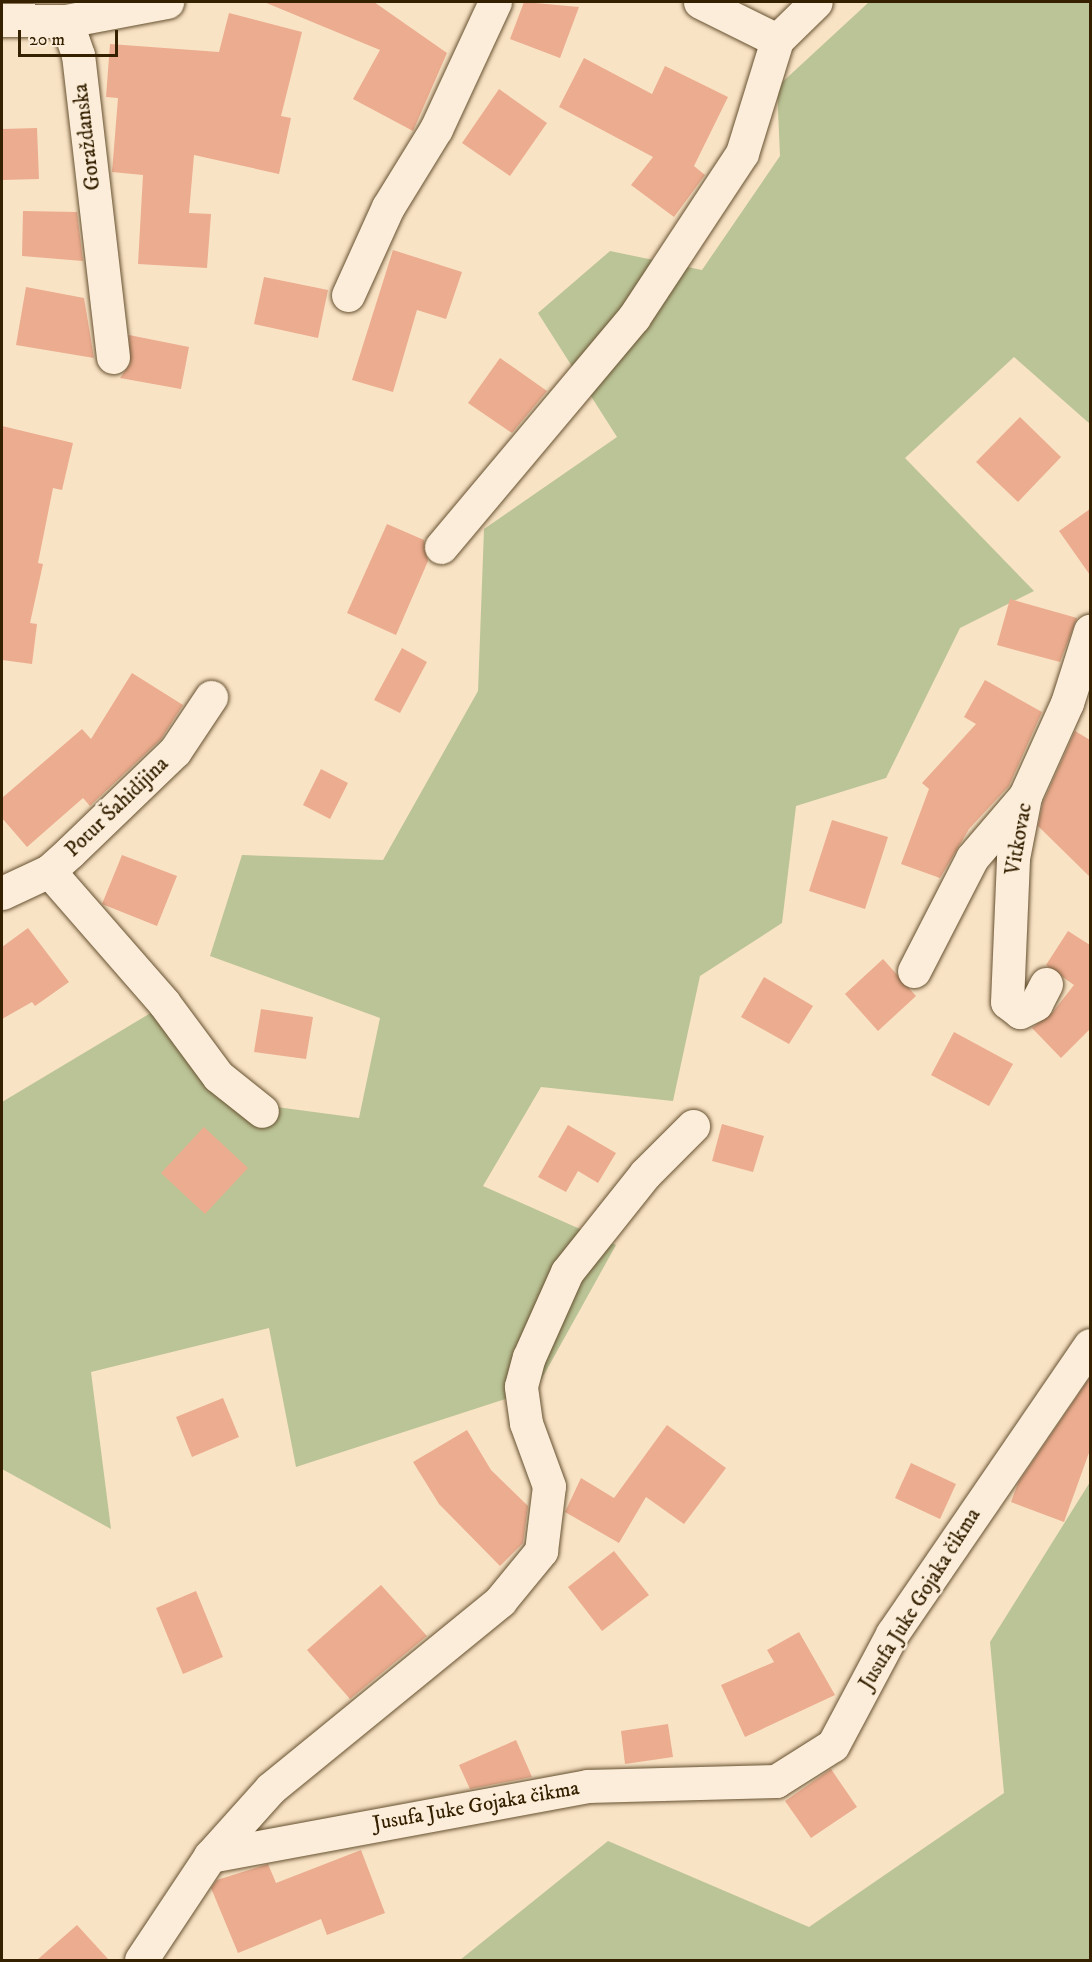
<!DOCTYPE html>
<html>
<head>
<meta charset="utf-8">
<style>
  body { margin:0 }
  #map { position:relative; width:1092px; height:1962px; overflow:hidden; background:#f9e3c5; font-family:"IM FELL DW Pica",serif }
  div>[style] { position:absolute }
  .green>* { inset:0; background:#bbc496 }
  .building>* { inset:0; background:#ecac8f }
  .roads { filter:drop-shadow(0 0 2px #665131) drop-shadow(0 0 2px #665131) }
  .street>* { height:33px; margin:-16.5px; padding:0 16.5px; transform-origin:16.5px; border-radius:16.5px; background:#fbedd9 }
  span { translate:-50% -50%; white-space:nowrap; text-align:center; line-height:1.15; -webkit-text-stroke:5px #fbedd9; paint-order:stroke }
  .street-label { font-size:21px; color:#352000 }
  .frame { position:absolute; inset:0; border:3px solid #352000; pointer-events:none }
  .scale { position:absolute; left:18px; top:30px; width:100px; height:27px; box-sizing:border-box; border:3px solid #352000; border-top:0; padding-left:8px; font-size:18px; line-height:21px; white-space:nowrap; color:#352000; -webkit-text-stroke:4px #fbedd9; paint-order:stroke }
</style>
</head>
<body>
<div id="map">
  <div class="green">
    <i style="clip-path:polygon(869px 2px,1090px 2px,1090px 424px,1014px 357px,905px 458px,1034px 591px,960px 628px,886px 778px,796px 806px,782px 923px,700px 976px,673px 1101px,541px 1087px,483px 1186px,616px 1245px,536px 1389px,296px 1467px,269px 1328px,91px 1372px,111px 1529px,2px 1469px,2px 1102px,154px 1011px,246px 1103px,359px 1118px,380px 1018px,210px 956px,242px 855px,383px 860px,478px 691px,484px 529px,617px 437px,538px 313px,610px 251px,702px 270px,780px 156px,777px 87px)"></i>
    <i style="clip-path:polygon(1090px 1482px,1090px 1960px,460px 1960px,608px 1841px,809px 1927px,1004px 1793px,990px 1642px)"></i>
  </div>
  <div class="building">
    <i style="clip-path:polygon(264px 2px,374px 2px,447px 53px,413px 131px,353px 99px,380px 50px)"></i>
    <i style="clip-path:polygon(524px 2px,579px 7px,560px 58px,510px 39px)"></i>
    <i style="clip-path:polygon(229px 13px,302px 32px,281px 116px,291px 118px,279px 174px,194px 155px,189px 213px,211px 214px,207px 268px,138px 264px,143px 175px,112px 172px,118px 98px,106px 97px,110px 44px,219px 52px)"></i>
    <i style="clip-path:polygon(584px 58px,652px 94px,665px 66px,728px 97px,694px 166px,705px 175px,674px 217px,631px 185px,653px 157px,559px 107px)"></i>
    <i style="clip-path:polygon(499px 89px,547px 123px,510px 176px,462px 143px)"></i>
    <i style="clip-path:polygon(37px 128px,39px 179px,2px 180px,2px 129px)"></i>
    <i style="clip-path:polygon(23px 211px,77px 212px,83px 261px,22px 256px)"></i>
    <i style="clip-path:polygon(393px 250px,462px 272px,446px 319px,417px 310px,393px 392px,352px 380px)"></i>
    <i style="clip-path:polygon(264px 277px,328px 290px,318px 338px,254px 324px)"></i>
    <i style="clip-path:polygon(26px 287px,84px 298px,94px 358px,16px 345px)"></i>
    <i style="clip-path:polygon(129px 335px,189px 347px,181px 389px,120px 378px,130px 364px)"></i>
    <i style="clip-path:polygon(500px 358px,547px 391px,512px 433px,468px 403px)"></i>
    <i style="clip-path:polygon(1020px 417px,1061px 457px,1018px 502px,976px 462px)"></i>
    <i style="clip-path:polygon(2px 426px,73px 443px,62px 490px,53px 488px,38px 563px,43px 564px,30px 623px,37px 624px,32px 664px,2px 660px)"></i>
    <i style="clip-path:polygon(1090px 509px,1090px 575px,1059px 531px)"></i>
    <i style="clip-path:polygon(387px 524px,424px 540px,428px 561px,396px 635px,347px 613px)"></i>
    <i style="clip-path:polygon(1010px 599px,1077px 618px,1060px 662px,997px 645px)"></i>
    <i style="clip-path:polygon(402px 648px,427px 662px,400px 713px,374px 700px)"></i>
    <i style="clip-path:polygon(132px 673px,183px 705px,161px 739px,90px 806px,83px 798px,27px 847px,2px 818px,2px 798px,82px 729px,91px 739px)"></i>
    <i style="clip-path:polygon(985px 680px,1042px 712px,1009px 786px,969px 829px,940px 878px,901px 864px,929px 789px,922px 783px,976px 724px,964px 717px)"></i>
    <i style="clip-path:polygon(1075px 731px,1090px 740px,1090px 877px,1038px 826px,1043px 802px)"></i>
    <i style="clip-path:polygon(321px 769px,348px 783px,330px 819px,303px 805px)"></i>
    <i style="clip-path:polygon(832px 820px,888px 837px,865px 909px,809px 891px)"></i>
    <i style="clip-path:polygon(122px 855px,177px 876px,157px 926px,102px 904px)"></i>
    <i style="clip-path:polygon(28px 928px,69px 982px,35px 1006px,32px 1002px,2px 1019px,2px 947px)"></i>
    <i style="clip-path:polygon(1068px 931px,1090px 945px,1090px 1029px,1061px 1058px,1032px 1028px,1052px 1013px,1074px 985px,1046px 965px)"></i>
    <i style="clip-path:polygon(883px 959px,916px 996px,878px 1031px,845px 994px)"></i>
    <i style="clip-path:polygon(764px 977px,813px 1006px,789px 1044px,741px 1017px)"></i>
    <i style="clip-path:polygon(261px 1009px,313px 1017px,306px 1059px,254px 1052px)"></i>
    <i style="clip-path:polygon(954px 1032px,1013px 1064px,989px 1106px,931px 1075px)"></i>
    <i style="clip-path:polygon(722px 1124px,764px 1136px,753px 1172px,712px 1161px)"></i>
    <i style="clip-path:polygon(568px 1125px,616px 1153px,598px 1183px,578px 1171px,566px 1192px,538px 1177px)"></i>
    <i style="clip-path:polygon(204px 1127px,248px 1168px,205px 1214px,161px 1173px)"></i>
    <i style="clip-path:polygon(1090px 1377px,1090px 1450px,1064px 1522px,1011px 1502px,1018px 1483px)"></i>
    <i style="clip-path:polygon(223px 1398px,239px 1437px,192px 1457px,176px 1417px)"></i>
    <i style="clip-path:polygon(667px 1425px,726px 1468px,684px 1524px,646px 1497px,619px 1543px,565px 1512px,581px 1478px,614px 1498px)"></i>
    <i style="clip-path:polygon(467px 1430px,491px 1470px,528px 1506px,523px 1543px,500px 1566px,439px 1504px,413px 1462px)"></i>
    <i style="clip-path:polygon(911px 1463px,956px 1484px,940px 1519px,895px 1498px)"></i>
    <i style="clip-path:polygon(614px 1551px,649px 1595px,602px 1631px,568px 1587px)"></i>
    <i style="clip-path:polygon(381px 1585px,427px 1636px,350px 1699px,307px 1650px)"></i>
    <i style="clip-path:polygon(196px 1591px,223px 1657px,183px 1674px,156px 1608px)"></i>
    <i style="clip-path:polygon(799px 1632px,835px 1695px,745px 1737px,721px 1685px,774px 1662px,767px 1650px)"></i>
    <i style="clip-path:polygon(668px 1724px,673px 1757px,625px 1764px,621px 1731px)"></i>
    <i style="clip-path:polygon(516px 1740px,532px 1777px,470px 1789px,459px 1765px)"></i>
    <i style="clip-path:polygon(831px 1769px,857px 1807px,811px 1838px,785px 1801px)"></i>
    <i style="clip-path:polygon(361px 1850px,385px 1913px,327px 1935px,321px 1919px,238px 1953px,211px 1888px,217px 1880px,268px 1864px,276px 1883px)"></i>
    <i style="clip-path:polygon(77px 1925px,109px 1960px,37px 1960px)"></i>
  </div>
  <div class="roads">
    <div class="street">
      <i style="left:700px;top:2px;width:86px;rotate:26.3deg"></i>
      <i style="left:2px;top:20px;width:64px;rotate:0.9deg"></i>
      <i style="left:777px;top:40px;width:54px;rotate:-44.3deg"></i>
      <i style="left:348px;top:295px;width:97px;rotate:-65.6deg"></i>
      <i style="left:388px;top:207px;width:92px;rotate:-58.4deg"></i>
      <i style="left:436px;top:129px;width:140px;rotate:-65.1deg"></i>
      <i style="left:113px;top:357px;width:304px;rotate:-96.6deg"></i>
      <i style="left:78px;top:55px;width:36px;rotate:-109deg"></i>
      <i style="left:66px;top:21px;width:103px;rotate:-10.7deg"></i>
      <i style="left:441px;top:547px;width:300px;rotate:-50deg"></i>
      <i style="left:634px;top:317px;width:196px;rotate:-56.6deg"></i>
      <i style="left:742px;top:153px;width:118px;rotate:-72.8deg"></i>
      <i style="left:49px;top:871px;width:175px;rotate:48.9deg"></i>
      <i style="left:164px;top:1003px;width:91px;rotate:53.5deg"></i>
      <i style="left:218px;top:1076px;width:56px;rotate:38.5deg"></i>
      <i style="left:2px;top:893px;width:52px;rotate:-25.1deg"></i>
      <i style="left:49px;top:871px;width:28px;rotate:-42deg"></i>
      <i style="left:70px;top:852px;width:146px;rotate:-43.9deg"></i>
      <i style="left:175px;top:751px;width:65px;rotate:-56.3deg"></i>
      <i style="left:914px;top:971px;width:127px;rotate:-62.8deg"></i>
      <i style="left:972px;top:858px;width:82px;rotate:-49.5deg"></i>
      <i style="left:1046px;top:984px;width:22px;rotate:117deg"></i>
      <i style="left:1036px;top:1004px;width:18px;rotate:153deg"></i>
      <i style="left:1020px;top:1012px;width:16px;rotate:-142deg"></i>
      <i style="left:1007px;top:1002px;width:144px;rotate:-87.6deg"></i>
      <i style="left:1013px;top:858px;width:63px;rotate:-79deg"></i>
      <i style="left:1025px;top:796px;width:102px;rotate:-65.7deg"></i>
      <i style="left:1067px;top:703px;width:76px;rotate:-72.3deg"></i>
      <i style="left:210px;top:1856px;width:383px;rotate:-10.5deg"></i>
      <i style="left:587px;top:1786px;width:189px;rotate:-1.5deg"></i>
      <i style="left:776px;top:1781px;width:67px;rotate:-32.3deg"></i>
      <i style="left:833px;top:1745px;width:126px;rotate:-62deg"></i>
      <i style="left:892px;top:1634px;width:350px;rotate:-55.6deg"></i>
      <i style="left:141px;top:1960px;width:125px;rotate:-56.4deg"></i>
      <i style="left:210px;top:1856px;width:91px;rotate:-48.1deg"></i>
      <i style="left:271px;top:1788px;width:296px;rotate:-39.2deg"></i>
      <i style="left:500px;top:1601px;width:65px;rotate:-50.6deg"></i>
      <i style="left:541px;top:1551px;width:65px;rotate:-83deg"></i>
      <i style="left:549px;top:1486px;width:67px;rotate:-110.1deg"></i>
      <i style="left:526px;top:1423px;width:37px;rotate:-98deg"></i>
      <i style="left:521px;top:1386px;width:30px;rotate:-75deg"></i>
      <i style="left:529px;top:1357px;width:93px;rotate:-65.9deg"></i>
      <i style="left:567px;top:1272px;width:125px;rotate:-51.5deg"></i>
      <i style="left:645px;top:1174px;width:68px;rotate:-45deg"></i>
    </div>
  </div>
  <div class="street-label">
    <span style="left:87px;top:137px;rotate:-97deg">Goraždanska</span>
    <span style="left:117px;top:807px;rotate:-44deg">Potur Šahidijina</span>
    <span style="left:1019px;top:839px;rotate:-80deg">Vitkovac</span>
    <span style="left:920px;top:1599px;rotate:-58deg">Jusufa Juke Gojaka čikma</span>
    <span style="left:476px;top:1806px;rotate:-10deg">Jusufa Juke Gojaka čikma</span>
  </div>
  <div class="frame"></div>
  <div class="scale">20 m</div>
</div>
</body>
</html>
